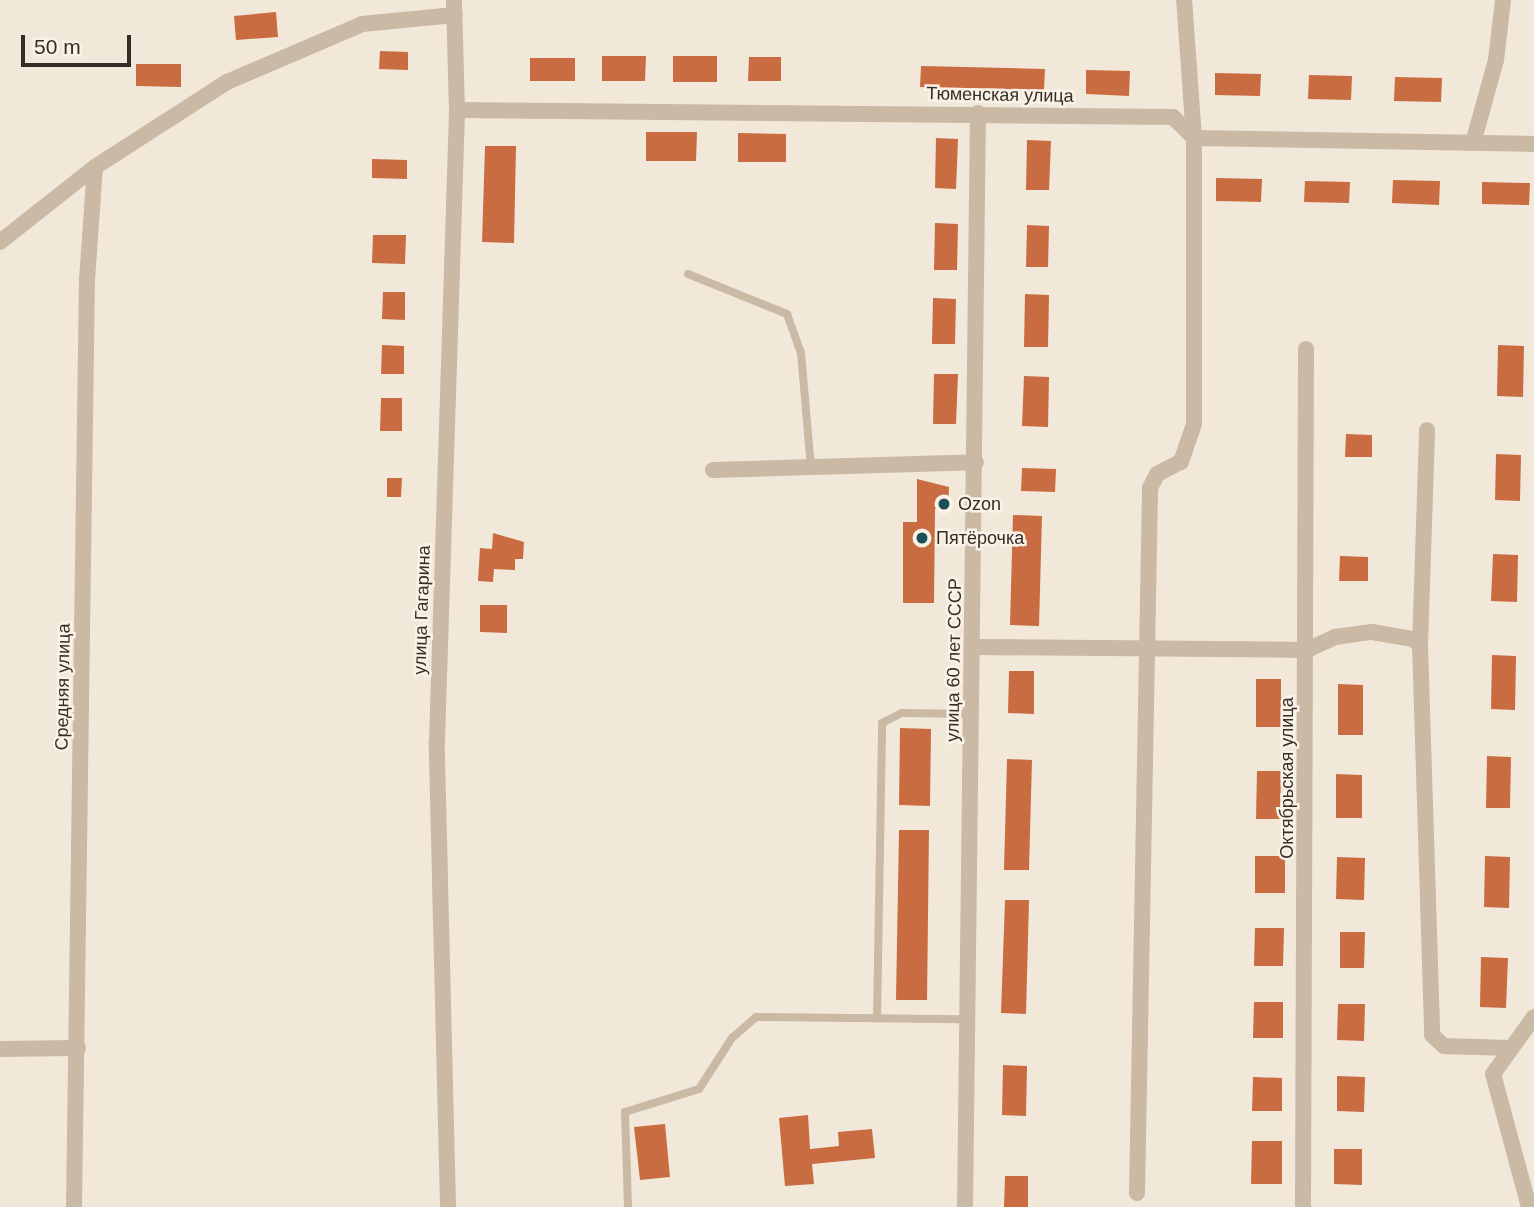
<!DOCTYPE html>
<html>
<head>
<meta charset="utf-8">
<style>
  body { margin:0 }
  #map { position:relative; width:1534px; height:1207px; overflow:hidden; background:#f2e8da; font-family:Helvetica,sans-serif }
  div>[style] { position:absolute }
  .building>* { inset:0; background:#c96c41 }
  .lane>* { height:8px; margin:-4px; padding:0 4px; transform-origin:4px; border-radius:4px; background:#cab9a5 }
  .street>* { height:16px; margin:-8px; padding:0 8px; transform-origin:8px; border-radius:8px; background:#cab9a5 }
  .dots>* { width:19px; height:19px; translate:-50% -50%; box-sizing:border-box; border:4px solid #faf2e6; border-radius:50% }
  span { translate:-50% -50%; white-space:nowrap; text-align:center; line-height:1.15; -webkit-text-stroke:5px #faf2e6; paint-order:stroke }
  .street-label { font-size:18px; color:#362d27 }
  .poi-label { font-size:18px; color:#362d27 }
  .left { translate:0 -50%; text-align:left }
  .scale { position:absolute; left:21px; top:35px; width:110px; height:32px; box-sizing:border-box; border:4px solid #362d27; border-top:0; padding-left:9px; font-size:21px; line-height:24px; white-space:nowrap; color:#362d27; -webkit-text-stroke:5px #faf2e6; paint-order:stroke }
</style>
</head>
<body>
<div id="map">
  <div class="building">
    <i style="clip-path:polygon(276px 12px,278px 37px,236px 40px,234px 16px)"></i>
    <i style="clip-path:polygon(380px 51px,408px 52px,408px 70px,379px 69px)"></i>
    <i style="clip-path:polygon(602px 56px,646px 56px,645px 81px,602px 81px)"></i>
    <i style="clip-path:polygon(673px 56px,717px 56px,717px 82px,673px 82px)"></i>
    <i style="clip-path:polygon(749px 57px,781px 57px,781px 81px,748px 81px)"></i>
    <i style="clip-path:polygon(530px 58px,575px 58px,575px 81px,530px 81px)"></i>
    <i style="clip-path:polygon(136px 64px,181px 64px,181px 87px,136px 86px)"></i>
    <i style="clip-path:polygon(921px 66px,1045px 69px,1044px 90px,920px 87px)"></i>
    <i style="clip-path:polygon(1086px 70px,1130px 71px,1129px 96px,1086px 94px)"></i>
    <i style="clip-path:polygon(1215px 73px,1261px 74px,1260px 96px,1215px 95px)"></i>
    <i style="clip-path:polygon(1309px 75px,1352px 76px,1351px 100px,1308px 99px)"></i>
    <i style="clip-path:polygon(1395px 77px,1442px 78px,1441px 102px,1394px 101px)"></i>
    <i style="clip-path:polygon(646px 132px,697px 132px,696px 161px,646px 161px)"></i>
    <i style="clip-path:polygon(738px 133px,786px 134px,786px 162px,738px 162px)"></i>
    <i style="clip-path:polygon(936px 138px,958px 139px,956px 189px,935px 188px)"></i>
    <i style="clip-path:polygon(1027px 140px,1051px 141px,1049px 190px,1026px 190px)"></i>
    <i style="clip-path:polygon(485px 146px,516px 146px,514px 243px,482px 242px)"></i>
    <i style="clip-path:polygon(372px 159px,407px 160px,407px 179px,372px 178px)"></i>
    <i style="clip-path:polygon(1216px 178px,1262px 179px,1261px 202px,1216px 201px)"></i>
    <i style="clip-path:polygon(1393px 180px,1440px 181px,1439px 205px,1392px 203px)"></i>
    <i style="clip-path:polygon(1305px 181px,1350px 182px,1349px 203px,1304px 202px)"></i>
    <i style="clip-path:polygon(1482px 182px,1530px 183px,1529px 205px,1482px 204px)"></i>
    <i style="clip-path:polygon(935px 223px,958px 224px,957px 270px,934px 270px)"></i>
    <i style="clip-path:polygon(1027px 225px,1049px 226px,1048px 267px,1026px 267px)"></i>
    <i style="clip-path:polygon(373px 235px,406px 235px,405px 264px,372px 263px)"></i>
    <i style="clip-path:polygon(383px 292px,405px 292px,405px 320px,382px 319px)"></i>
    <i style="clip-path:polygon(1025px 294px,1049px 295px,1048px 347px,1024px 347px)"></i>
    <i style="clip-path:polygon(933px 298px,956px 299px,955px 344px,932px 344px)"></i>
    <i style="clip-path:polygon(382px 345px,404px 346px,404px 374px,381px 374px)"></i>
    <i style="clip-path:polygon(1498px 345px,1524px 346px,1523px 397px,1497px 396px)"></i>
    <i style="clip-path:polygon(934px 374px,958px 374px,956px 424px,933px 424px)"></i>
    <i style="clip-path:polygon(1024px 376px,1049px 377px,1048px 427px,1022px 426px)"></i>
    <i style="clip-path:polygon(381px 398px,402px 398px,402px 431px,380px 431px)"></i>
    <i style="clip-path:polygon(1346px 434px,1372px 435px,1372px 457px,1345px 457px)"></i>
    <i style="clip-path:polygon(1496px 454px,1521px 455px,1520px 501px,1495px 500px)"></i>
    <i style="clip-path:polygon(1022px 468px,1056px 469px,1055px 492px,1021px 491px)"></i>
    <i style="clip-path:polygon(387px 478px,402px 478px,401px 497px,387px 497px)"></i>
    <i style="clip-path:polygon(917px 479px,949px 487px,948px 509px,935px 509px,934px 603px,903px 603px,903px 522px,917px 522px)"></i>
    <i style="clip-path:polygon(1013px 515px,1042px 516px,1039px 626px,1010px 625px)"></i>
    <i style="clip-path:polygon(493px 533px,524px 542px,523px 559px,515px 559px,515px 570px,494px 569px,493px 582px,478px 581px,480px 548px,492px 549px)"></i>
    <i style="clip-path:polygon(1493px 554px,1518px 555px,1517px 602px,1491px 601px)"></i>
    <i style="clip-path:polygon(1340px 556px,1368px 557px,1368px 581px,1339px 581px)"></i>
    <i style="clip-path:polygon(480px 605px,507px 605px,507px 633px,480px 632px)"></i>
    <i style="clip-path:polygon(1492px 655px,1516px 656px,1515px 710px,1491px 709px)"></i>
    <i style="clip-path:polygon(1009px 671px,1034px 671px,1034px 714px,1008px 713px)"></i>
    <i style="clip-path:polygon(1256px 679px,1281px 679px,1281px 727px,1256px 727px)"></i>
    <i style="clip-path:polygon(1338px 684px,1363px 685px,1363px 735px,1338px 735px)"></i>
    <i style="clip-path:polygon(900px 728px,931px 729px,930px 806px,899px 805px)"></i>
    <i style="clip-path:polygon(1487px 756px,1511px 757px,1510px 808px,1486px 808px)"></i>
    <i style="clip-path:polygon(1007px 759px,1032px 760px,1029px 870px,1004px 870px)"></i>
    <i style="clip-path:polygon(1257px 771px,1281px 771px,1280px 819px,1256px 819px)"></i>
    <i style="clip-path:polygon(1336px 774px,1362px 775px,1362px 818px,1336px 818px)"></i>
    <i style="clip-path:polygon(899px 830px,929px 830px,927px 1000px,896px 1000px)"></i>
    <i style="clip-path:polygon(1255px 856px,1285px 856px,1285px 893px,1255px 893px)"></i>
    <i style="clip-path:polygon(1485px 856px,1510px 857px,1509px 908px,1484px 907px)"></i>
    <i style="clip-path:polygon(1337px 857px,1365px 858px,1364px 900px,1336px 899px)"></i>
    <i style="clip-path:polygon(1005px 900px,1029px 900px,1026px 1014px,1001px 1013px)"></i>
    <i style="clip-path:polygon(1255px 928px,1284px 928px,1283px 966px,1254px 966px)"></i>
    <i style="clip-path:polygon(1340px 932px,1365px 932px,1364px 968px,1340px 968px)"></i>
    <i style="clip-path:polygon(1481px 957px,1508px 958px,1506px 1008px,1480px 1007px)"></i>
    <i style="clip-path:polygon(1254px 1002px,1283px 1002px,1283px 1038px,1253px 1038px)"></i>
    <i style="clip-path:polygon(1338px 1004px,1365px 1004px,1364px 1041px,1337px 1040px)"></i>
    <i style="clip-path:polygon(1003px 1065px,1027px 1066px,1026px 1116px,1002px 1115px)"></i>
    <i style="clip-path:polygon(1337px 1076px,1365px 1077px,1364px 1112px,1337px 1111px)"></i>
    <i style="clip-path:polygon(1253px 1077px,1282px 1078px,1282px 1111px,1252px 1111px)"></i>
    <i style="clip-path:polygon(808px 1115px,810px 1149px,839px 1146px,838px 1132px,872px 1129px,875px 1158px,812px 1164px,814px 1184px,785px 1186px,779px 1118px)"></i>
    <i style="clip-path:polygon(665px 1124px,670px 1177px,640px 1180px,634px 1127px)"></i>
    <i style="clip-path:polygon(1252px 1141px,1282px 1141px,1282px 1184px,1251px 1184px)"></i>
    <i style="clip-path:polygon(1334px 1149px,1362px 1149px,1362px 1185px,1334px 1184px)"></i>
    <i style="clip-path:polygon(1005px 1176px,1028px 1176px,1028px 1207px,1004px 1207px)"></i>
  </div>
  <div class="lane">
    <i style="left:688px;top:274px;width:107px;rotate:22deg"></i>
    <i style="left:787px;top:314px;width:41px;rotate:70.3deg"></i>
    <i style="left:801px;top:353px;width:114px;rotate:85deg"></i>
    <i style="left:877px;top:1018px;width:295px;rotate:-89deg"></i>
    <i style="left:882px;top:723px;width:22px;rotate:-27deg"></i>
    <i style="left:902px;top:713px;width:71px;rotate:0.8deg"></i>
    <i style="left:628px;top:1207px;width:95px;rotate:-91.8deg"></i>
    <i style="left:625px;top:1112px;width:77px;rotate:-17.3deg"></i>
    <i style="left:699px;top:1089px;width:61px;rotate:-57.1deg"></i>
    <i style="left:732px;top:1038px;width:32px;rotate:-41deg"></i>
    <i style="left:756px;top:1017px;width:207px;rotate:0.6deg"></i>
  </div>
  <div class="street">
    <i style="left:457px;top:110px;width:716px;rotate:0.56deg"></i>
    <i style="left:1173px;top:117px;width:30px;rotate:45deg"></i>
    <i style="left:1194px;top:138px;width:340px;rotate:1deg"></i>
    <i style="left:1473px;top:143px;width:86px;rotate:-74.5deg"></i>
    <i style="left:1496px;top:60px;width:60px;rotate:-83.3deg"></i>
    <i style="left:0;top:242px;width:121px;rotate:-38.3deg"></i>
    <i style="left:95px;top:167px;width:157px;rotate:-32.8deg"></i>
    <i style="left:227px;top:82px;width:147px;rotate:-23.2deg"></i>
    <i style="left:362px;top:24px;width:93px;rotate:-5.5deg"></i>
    <i style="left:713px;top:470px;width:263px;rotate:-1.7deg"></i>
    <i style="left:1420px;top:645px;width:215px;rotate:-88.1deg"></i>
    <i style="left:975px;top:647px;width:332px;rotate:0.5deg"></i>
    <i style="left:1307px;top:650px;width:31px;rotate:-25deg"></i>
    <i style="left:1335px;top:637px;width:37px;rotate:-8deg"></i>
    <i style="left:1372px;top:632px;width:42px;rotate:9.7deg"></i>
    <i style="left:1413px;top:639px;width:9px;rotate:41deg"></i>
    <i style="left:1420px;top:645px;width:390px;rotate:88.2deg"></i>
    <i style="left:1432px;top:1035px;width:16px;rotate:43deg"></i>
    <i style="left:1444px;top:1046px;width:66px;rotate:1.7deg"></i>
    <i style="left:0;top:1049px;width:78px;rotate:-0.7deg"></i>
    <i style="left:1137px;top:1193px;width:705px;rotate:-88.94deg"></i>
    <i style="left:1150px;top:488px;width:16px;rotate:-63deg"></i>
    <i style="left:1157px;top:474px;width:27px;rotate:-27deg"></i>
    <i style="left:1181px;top:462px;width:40px;rotate:-71.1deg"></i>
    <i style="left:1194px;top:424px;width:286px;rotate:-90deg"></i>
    <i style="left:1194px;top:138px;width:138px;rotate:-94.1deg"></i>
    <i style="left:74px;top:1207px;width:927px;rotate:-89.2deg"></i>
    <i style="left:87px;top:280px;width:113px;rotate:-86deg"></i>
    <i style="left:448px;top:1207px;width:466px;rotate:-91.4deg"></i>
    <i style="left:437px;top:741px;width:631px;rotate:-88.18deg"></i>
    <i style="left:457px;top:110px;width:110px;rotate:-91.6deg"></i>
    <i style="left:965px;top:1207px;width:1094px;rotate:-89.32deg"></i>
    <i style="left:1303px;top:1207px;width:858px;rotate:-89.8deg"></i>
    <i style="left:1529px;top:1207px;width:138px;rotate:-105.1deg"></i>
    <i style="left:1493px;top:1074px;width:70px;rotate:-54.3deg"></i>
  </div>
  <div class="dots">
    <i style="left:944px;top:504px;background:#1b5059"></i>
    <i style="left:922px;top:538px;background:#1b5059"></i>
  </div>
  <div class="street-label">
    <span style="left:1000px;top:95px;rotate:1deg">Тюменская улица</span>
    <span style="left:422px;top:610px;rotate:-88deg">улица Гагарина</span>
    <span style="left:954px;top:660px;rotate:-89deg">улица 60 лет СССР</span>
    <span style="left:63px;top:687px;rotate:-89deg">Средняя улица</span>
    <span style="left:1287px;top:778px;rotate:-90deg">Октябрьская улица</span>
  </div>
  <div class="poi-label">
    <span class="left" style="left:958px;top:504px">Ozon</span>
    <span class="left" style="left:936px;top:538px">Пятёрочка</span>
  </div>
  <div class="scale">50 m</div>
</div>
</body>
</html>
